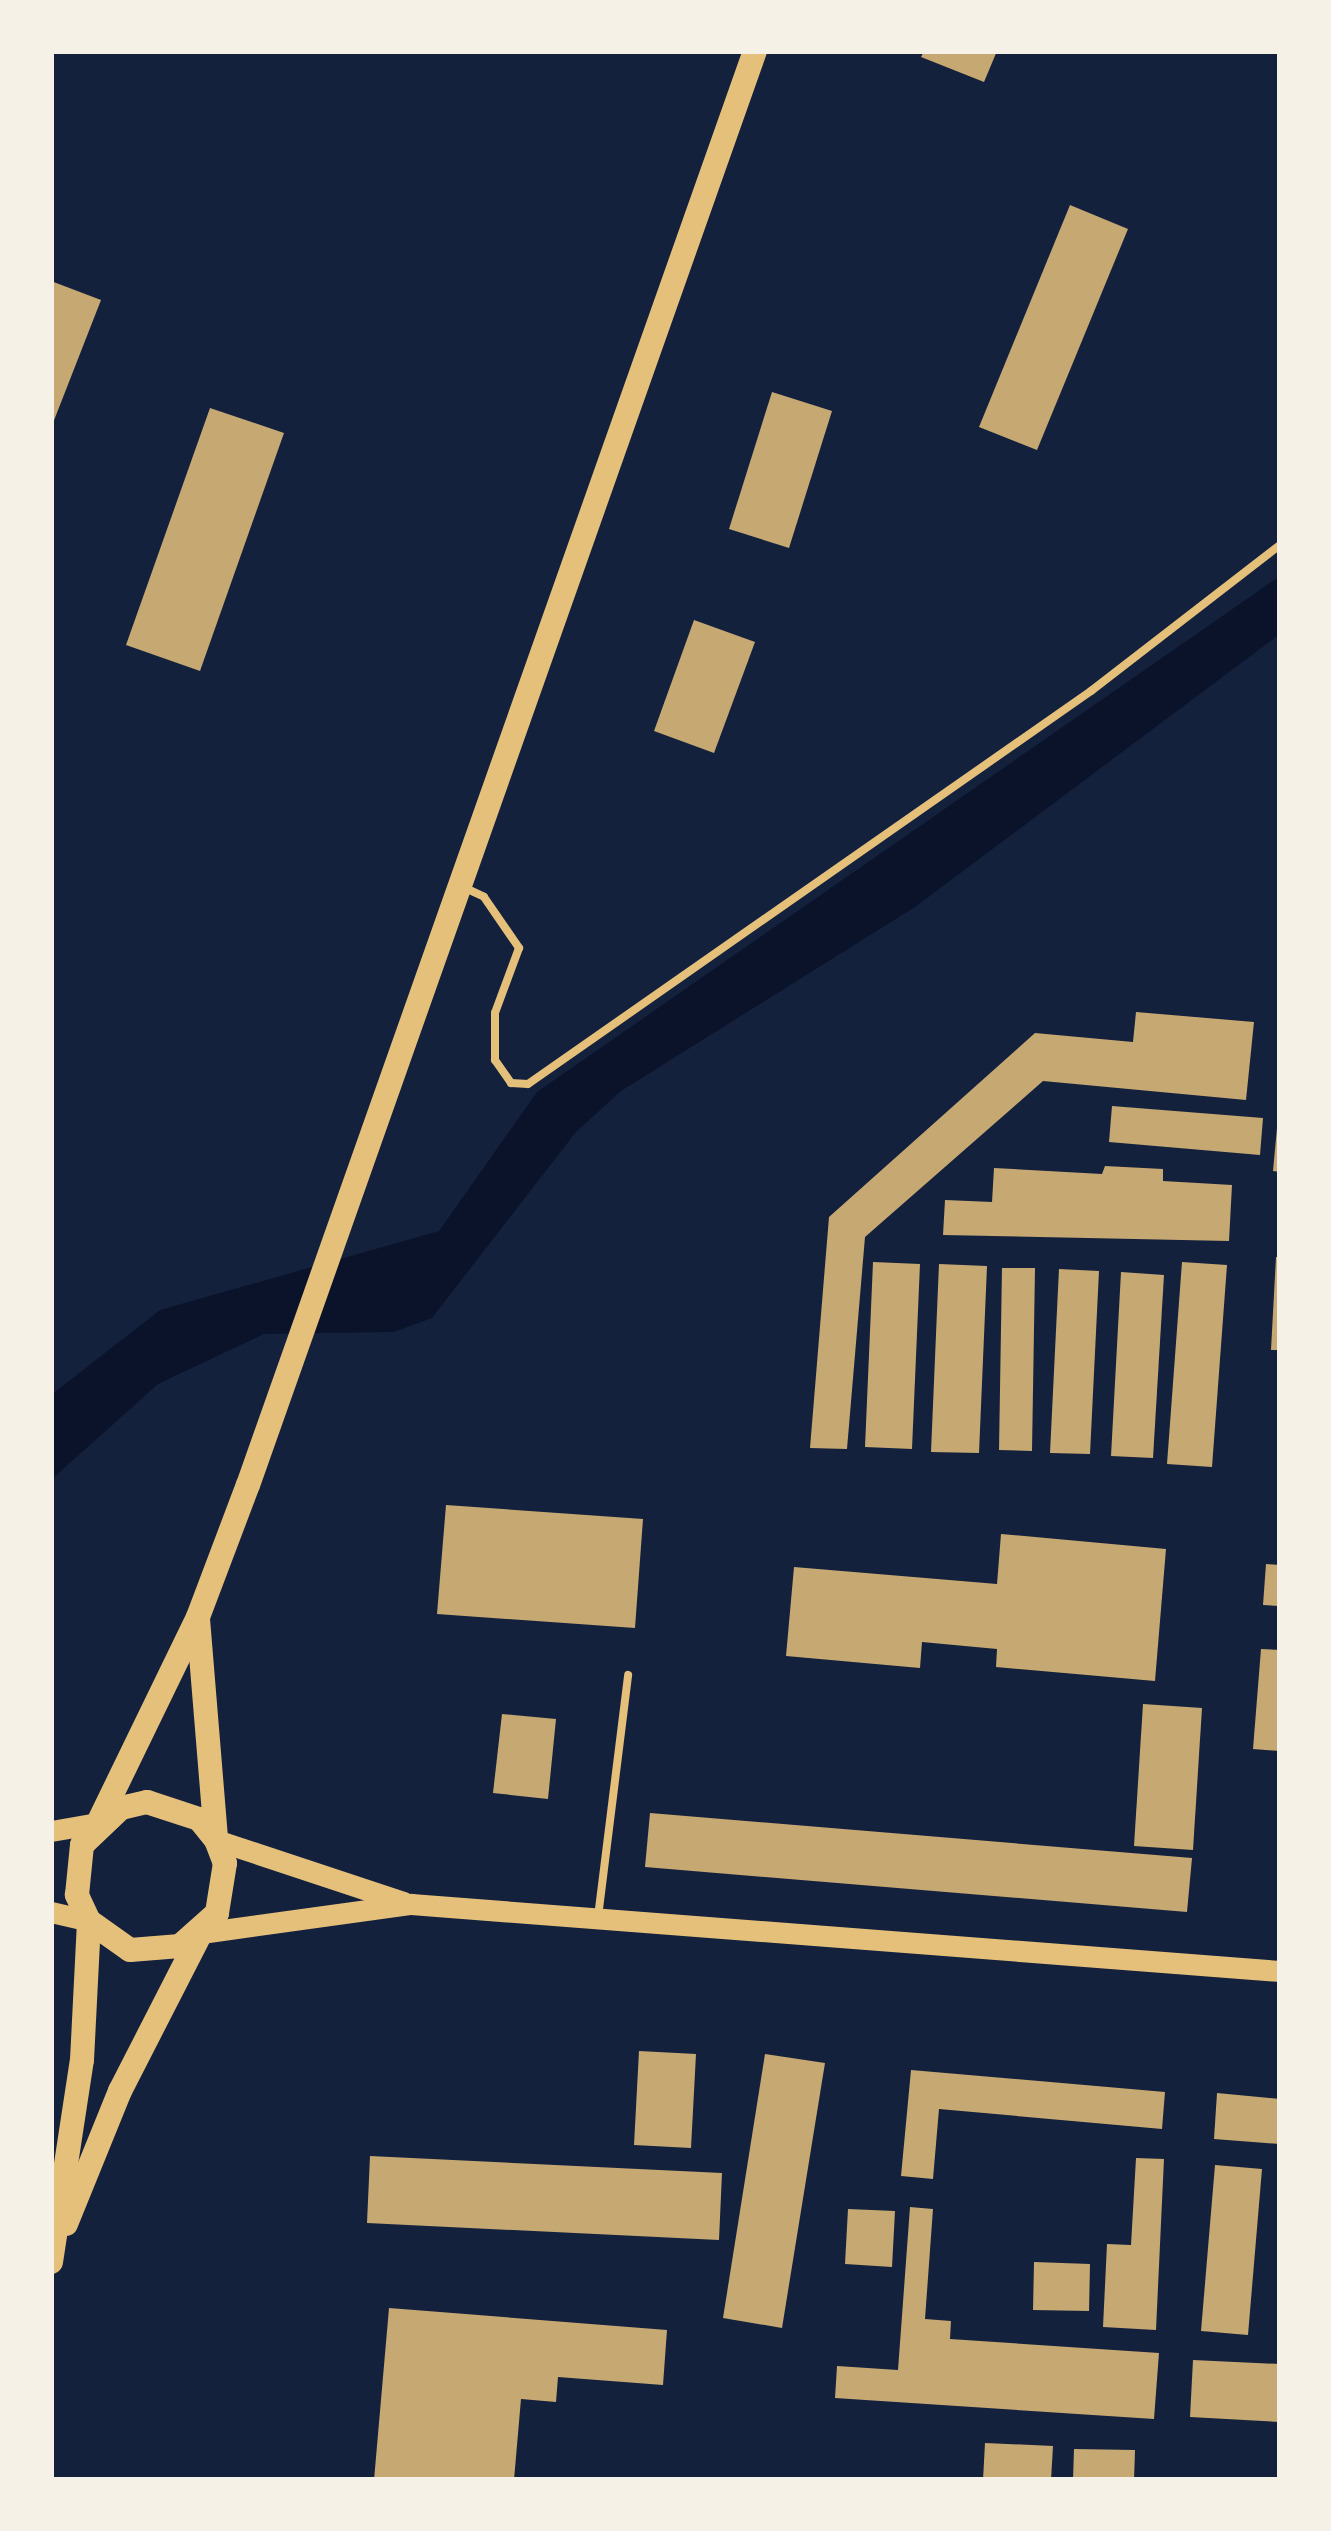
<!DOCTYPE html>
<html>
<head>
<meta charset="utf-8">
<style>
  body { margin:0 }
  #map { position:relative; width:1331px; height:2531px; overflow:hidden; background:#14213d; font-family:"Golos Text",sans-serif }
  div>[style] { position:absolute }
  .water>* { inset:0; background:#0b132b }
  .building>* { inset:0; background:#c6a872 }
  .service>* { height:8px; margin:-4px; padding:0 4px; transform-origin:4px; border-radius:4px; background:#e5c07b }
  .tertiary>* { height:21px; margin:-10.5px; padding:0 10.5px; transform-origin:10.5px; border-radius:10.5px; background:#e5c07b }
  .secondary>* { height:24px; margin:-12px; padding:0 12px; transform-origin:12px; border-radius:12px; background:#e5c07b }
  span { translate:-50% -50%; white-space:nowrap; text-align:center; line-height:1.15; -webkit-text-stroke:9px #f6f1e7; paint-order:stroke }
  .frame { position:absolute; inset:0; border:54px solid #f6f1e7; pointer-events:none }
</style>
</head>
<body>
<div id="map">
  <div class="water">
    <i style="clip-path:polygon(1280px 576px,1280px 634px,915px 907px,621px 1091px,576px 1132px,432px 1318px,394px 1332px,264px 1334px,158px 1384px,51px 1480px,51px 1395px,160px 1310px,439px 1231px,537px 1092px)"></i>
  </div>
  <div class="building">
    <i style="clip-path:polygon(924px 51px,997px 51px,984px 82px,921px 57px)"></i>
    <i style="clip-path:polygon(1070px 205px,1128px 229px,1037px 450px,979px 427px)"></i>
    <i style="clip-path:polygon(51px 281px,101px 300px,51px 428px)"></i>
    <i style="clip-path:polygon(772px 392px,832px 411px,789px 548px,729px 529px)"></i>
    <i style="clip-path:polygon(210px 408px,284px 433px,200px 671px,126px 645px)"></i>
    <i style="clip-path:polygon(694px 620px,755px 642px,714px 753px,654px 731px)"></i>
    <i style="clip-path:polygon(1136px 1012px,1254px 1022px,1246px 1100px,1043px 1081px,865px 1237px,847px 1449px,810px 1448px,829px 1217px,1035px 1033px,1133px 1042px)"></i>
    <i style="clip-path:polygon(1112px 1106px,1263px 1118px,1260px 1155px,1109px 1142px)"></i>
    <i style="clip-path:polygon(1277px 1128px,1280px 1129px,1280px 1172px,1273px 1171px)"></i>
    <i style="clip-path:polygon(1105px 1166px,1163px 1169px,1163px 1181px,1232px 1185px,1229px 1241px,943px 1235px,945px 1200px,992px 1202px,994px 1168px,1102px 1174px)"></i>
    <i style="clip-path:polygon(1276px 1257px,1280px 1257px,1280px 1350px,1271px 1350px)"></i>
    <i style="clip-path:polygon(873px 1262px,920px 1264px,912px 1449px,865px 1447px)"></i>
    <i style="clip-path:polygon(1182px 1262px,1227px 1265px,1212px 1467px,1167px 1464px)"></i>
    <i style="clip-path:polygon(939px 1264px,987px 1266px,979px 1453px,931px 1452px)"></i>
    <i style="clip-path:polygon(1002px 1268px,1035px 1268px,1032px 1451px,999px 1450px)"></i>
    <i style="clip-path:polygon(1059px 1269px,1099px 1271px,1090px 1454px,1050px 1453px)"></i>
    <i style="clip-path:polygon(1121px 1272px,1164px 1275px,1153px 1458px,1111px 1456px)"></i>
    <i style="clip-path:polygon(446px 1505px,643px 1519px,635px 1628px,437px 1614px)"></i>
    <i style="clip-path:polygon(1001px 1534px,1166px 1549px,1155px 1681px,996px 1667px,997px 1649px,922px 1642px,920px 1668px,786px 1656px,794px 1567px,997px 1584px)"></i>
    <i style="clip-path:polygon(1266px 1564px,1280px 1565px,1280px 1606px,1263px 1605px)"></i>
    <i style="clip-path:polygon(1261px 1649px,1280px 1650px,1280px 1751px,1253px 1749px)"></i>
    <i style="clip-path:polygon(1143px 1704px,1202px 1708px,1193px 1850px,1134px 1846px)"></i>
    <i style="clip-path:polygon(502px 1714px,556px 1719px,548px 1799px,493px 1793px)"></i>
    <i style="clip-path:polygon(650px 1813px,1192px 1858px,1187px 1912px,645px 1867px)"></i>
    <i style="clip-path:polygon(639px 2051px,696px 2054px,691px 2148px,634px 2145px)"></i>
    <i style="clip-path:polygon(765px 2054px,825px 2063px,782px 2328px,723px 2318px)"></i>
    <i style="clip-path:polygon(911px 2070px,1165px 2092px,1162px 2129px,939px 2109px,933px 2179px,901px 2176px)"></i>
    <i style="clip-path:polygon(1217px 2093px,1280px 2099px,1280px 2144px,1214px 2139px)"></i>
    <i style="clip-path:polygon(370px 2156px,722px 2173px,719px 2240px,367px 2223px)"></i>
    <i style="clip-path:polygon(1136px 2158px,1164px 2159px,1156px 2330px,1103px 2327px,1107px 2244px,1131px 2245px)"></i>
    <i style="clip-path:polygon(1215px 2165px,1262px 2169px,1248px 2335px,1201px 2331px)"></i>
    <i style="clip-path:polygon(910px 2207px,933px 2209px,925px 2319px,951px 2321px,950px 2339px,1159px 2353px,1154px 2419px,835px 2398px,837px 2366px,898px 2370px)"></i>
    <i style="clip-path:polygon(848px 2209px,895px 2211px,892px 2267px,845px 2264px)"></i>
    <i style="clip-path:polygon(1034px 2262px,1090px 2264px,1089px 2311px,1033px 2310px)"></i>
    <i style="clip-path:polygon(389px 2308px,667px 2330px,663px 2385px,558px 2377px,556px 2402px,521px 2399px,514px 2480px,374px 2480px)"></i>
    <i style="clip-path:polygon(1193px 2360px,1280px 2364px,1280px 2422px,1190px 2417px)"></i>
    <i style="clip-path:polygon(985px 2443px,1053px 2446px,1051px 2480px,983px 2480px)"></i>
    <i style="clip-path:polygon(1074px 2449px,1135px 2450px,1134px 2480px,1073px 2480px)"></i>
  </div>
  <div class="service">
    <i style="left:463px;top:887px;width:23px;rotate:25deg"></i>
    <i style="left:484px;top:897px;width:62px;rotate:55.5deg"></i>
    <i style="left:519px;top:948px;width:69px;rotate:110.3deg"></i>
    <i style="left:495px;top:1013px;width:47px;rotate:90deg"></i>
    <i style="left:495px;top:1060px;width:28px;rotate:55deg"></i>
    <i style="left:511px;top:1083px;width:17px;rotate:3deg"></i>
    <i style="left:528px;top:1084px;width:687px;rotate:-34.92deg"></i>
    <i style="left:1091px;top:691px;width:239px;rotate:-37.7deg"></i>
    <i style="left:598px;top:1917px;width:244px;rotate:-82.9deg"></i>
  </div>
  <div class="tertiary">
    <i style="left:51px;top:1831px;width:48px;rotate:-9.7deg"></i>
    <i style="left:216px;top:1840px;width:198px;rotate:18.3deg"></i>
    <i style="left:51px;top:1912px;width:39px;rotate:13deg"></i>
    <i style="left:201px;top:1933px;width:212px;rotate:-7.9deg"></i>
    <i style="left:411px;top:1904px;width:872px;rotate:4.41deg"></i>
  </div>
  <div class="secondary">
    <i style="left:198px;top:1619px;width:222px;rotate:85.3deg"></i>
    <i style="left:98px;top:1823px;width:229px;rotate:-64.1deg"></i>
    <i style="left:198px;top:1617px;width:141px;rotate:-69.3deg"></i>
    <i style="left:248px;top:1485px;width:1521px;rotate:-70.53deg"></i>
    <i style="left:66px;top:2224px;width:144px;rotate:-67.9deg"></i>
    <i style="left:120px;top:2091px;width:175px;rotate:-62.9deg"></i>
    <i style="left:51px;top:2262px;width:204px;rotate:-81.3deg"></i>
    <i style="left:82px;top:2060px;width:139px;rotate:-87.1deg"></i>
    <i style="left:89px;top:1921px;width:29px;rotate:-115deg"></i>
    <i style="left:77px;top:1895px;width:50px;rotate:-84.3deg"></i>
    <i style="left:82px;top:1845px;width:54px;rotate:-43.5deg"></i>
    <i style="left:121px;top:1808px;width:27px;rotate:-13deg"></i>
    <i style="left:147px;top:1802px;width:55px;rotate:18.1deg"></i>
    <i style="left:199px;top:1819px;width:27px;rotate:51deg"></i>
    <i style="left:216px;top:1840px;width:25px;rotate:69deg"></i>
    <i style="left:225px;top:1863px;width:51px;rotate:99.1deg"></i>
    <i style="left:217px;top:1913px;width:50px;rotate:138.3deg"></i>
    <i style="left:180px;top:1946px;width:50px;rotate:175.4deg"></i>
    <i style="left:130px;top:1950px;width:50px;rotate:-144.7deg"></i>
  </div>
  <div class="frame"></div>
</div>
</body>
</html>
